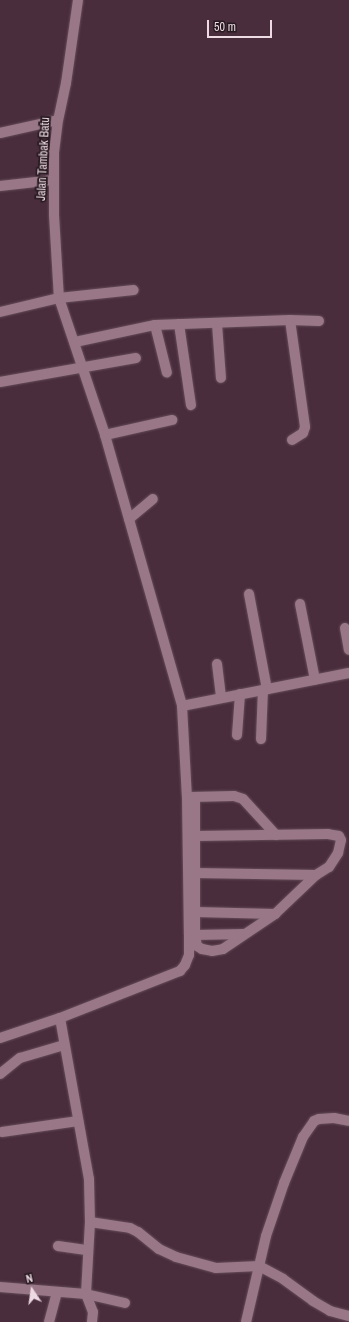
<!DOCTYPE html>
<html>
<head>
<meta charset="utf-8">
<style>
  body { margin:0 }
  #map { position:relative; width:349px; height:1322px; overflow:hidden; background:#4a2d3c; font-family:"Archivo Narrow",sans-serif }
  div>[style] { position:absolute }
  .roads { filter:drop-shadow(0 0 1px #644c59) drop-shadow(0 0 1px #644c59) }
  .minor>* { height:10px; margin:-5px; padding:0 5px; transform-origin:5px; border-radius:5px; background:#997787 }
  span { translate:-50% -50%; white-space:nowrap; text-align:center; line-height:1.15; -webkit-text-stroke:3.5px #281a21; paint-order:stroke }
  .street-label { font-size:12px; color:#eddae3 }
  .north { position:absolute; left:12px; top:1270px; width:40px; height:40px; -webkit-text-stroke:3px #281a21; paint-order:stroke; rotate:347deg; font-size:11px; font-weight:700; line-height:16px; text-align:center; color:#eddae3 }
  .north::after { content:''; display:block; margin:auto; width:14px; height:18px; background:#eddae3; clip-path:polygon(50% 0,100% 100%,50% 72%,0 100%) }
  .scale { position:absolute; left:207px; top:20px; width:65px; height:18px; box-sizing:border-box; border:2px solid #eddae3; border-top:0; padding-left:5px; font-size:12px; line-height:14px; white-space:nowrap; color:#eddae3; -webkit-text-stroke:3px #281a21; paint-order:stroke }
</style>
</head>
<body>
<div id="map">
  <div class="roads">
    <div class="minor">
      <i style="left:78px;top:0;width:84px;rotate:98.2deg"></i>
      <i style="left:66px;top:83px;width:38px;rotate:102deg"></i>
      <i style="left:58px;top:120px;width:34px;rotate:97deg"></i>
      <i style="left:54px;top:154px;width:61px;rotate:90deg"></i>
      <i style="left:54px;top:215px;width:83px;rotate:86.6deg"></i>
      <i style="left:59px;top:298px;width:145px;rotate:71.4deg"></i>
      <i style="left:105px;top:435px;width:282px;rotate:74.1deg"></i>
      <i style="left:182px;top:706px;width:91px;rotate:86.9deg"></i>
      <i style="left:187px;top:797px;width:138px;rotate:89.2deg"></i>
      <i style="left:189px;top:935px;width:20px;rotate:90deg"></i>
      <i style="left:189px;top:955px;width:11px;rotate:112deg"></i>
      <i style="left:185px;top:965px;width:8px;rotate:130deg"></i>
      <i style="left:180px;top:971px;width:129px;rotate:158.6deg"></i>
      <i style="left:60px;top:1018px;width:164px;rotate:79.8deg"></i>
      <i style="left:89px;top:1179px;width:43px;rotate:88.7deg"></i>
      <i style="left:90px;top:1222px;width:72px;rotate:93.2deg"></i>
      <i style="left:86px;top:1294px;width:19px;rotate:69deg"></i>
      <i style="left:93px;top:1312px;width:10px;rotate:96deg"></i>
      <i style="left:0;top:133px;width:59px;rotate:-12.6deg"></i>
      <i style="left:0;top:186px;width:54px;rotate:-6.3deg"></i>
      <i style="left:0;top:312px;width:61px;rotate:-13.3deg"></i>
      <i style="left:59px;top:298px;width:75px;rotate:-6.1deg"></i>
      <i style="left:290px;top:320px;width:29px;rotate:2deg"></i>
      <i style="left:179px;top:324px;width:82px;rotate:81.6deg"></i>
      <i style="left:217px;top:324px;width:54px;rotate:85.8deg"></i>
      <i style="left:155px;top:325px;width:49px;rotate:76deg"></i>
      <i style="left:75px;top:342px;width:82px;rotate:-12deg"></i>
      <i style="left:155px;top:325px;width:135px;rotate:-2.1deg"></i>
      <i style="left:290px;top:320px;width:108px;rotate:82deg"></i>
      <i style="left:305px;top:427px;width:6px;rotate:108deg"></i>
      <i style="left:303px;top:433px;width:13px;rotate:148deg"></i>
      <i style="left:0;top:382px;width:138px;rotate:-10deg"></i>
      <i style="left:105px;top:435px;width:69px;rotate:-12.6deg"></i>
      <i style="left:129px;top:519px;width:31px;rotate:-40deg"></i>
      <i style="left:249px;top:594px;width:97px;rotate:79.3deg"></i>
      <i style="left:300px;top:604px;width:77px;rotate:78.8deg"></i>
      <i style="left:345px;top:628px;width:22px;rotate:80deg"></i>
      <i style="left:217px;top:664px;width:34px;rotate:83deg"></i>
      <i style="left:182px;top:706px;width:170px;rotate:-11.2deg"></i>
      <i style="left:237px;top:735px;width:41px;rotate:-85.8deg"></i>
      <i style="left:261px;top:739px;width:49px;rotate:-87.7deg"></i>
      <i style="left:190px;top:797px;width:44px;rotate:-1.3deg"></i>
      <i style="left:234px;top:796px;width:9px;rotate:18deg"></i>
      <i style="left:243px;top:799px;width:49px;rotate:47.5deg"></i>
      <i style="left:195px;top:797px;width:138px;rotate:90deg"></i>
      <i style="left:195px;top:935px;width:11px;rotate:80deg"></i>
      <i style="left:197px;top:946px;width:6px;rotate:31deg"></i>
      <i style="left:202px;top:949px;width:10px;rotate:11deg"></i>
      <i style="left:212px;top:951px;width:11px;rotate:-10deg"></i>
      <i style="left:223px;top:949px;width:63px;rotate:-33.9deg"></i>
      <i style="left:275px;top:914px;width:57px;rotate:-43.6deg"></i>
      <i style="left:316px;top:875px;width:15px;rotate:-32deg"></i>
      <i style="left:329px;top:867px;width:17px;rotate:-57deg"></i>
      <i style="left:338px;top:853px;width:13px;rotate:-77deg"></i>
      <i style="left:341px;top:840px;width:4px;rotate:-117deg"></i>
      <i style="left:339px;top:836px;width:11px;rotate:-170deg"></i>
      <i style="left:328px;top:834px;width:132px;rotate:179.1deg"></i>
      <i style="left:195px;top:873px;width:121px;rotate:0.9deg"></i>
      <i style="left:196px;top:912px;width:79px;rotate:1.5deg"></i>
      <i style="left:195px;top:935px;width:49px;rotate:-1.2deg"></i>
      <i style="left:0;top:1038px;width:63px;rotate:-18.4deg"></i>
      <i style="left:0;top:1074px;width:26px;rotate:-39deg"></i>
      <i style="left:20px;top:1058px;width:46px;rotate:-16.5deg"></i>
      <i style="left:2px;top:1132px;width:77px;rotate:-8.2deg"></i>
      <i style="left:90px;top:1222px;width:40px;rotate:8.5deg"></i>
      <i style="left:130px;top:1228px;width:9px;rotate:27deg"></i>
      <i style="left:138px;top:1232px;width:27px;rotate:39deg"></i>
      <i style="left:159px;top:1249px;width:19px;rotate:25deg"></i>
      <i style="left:176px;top:1257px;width:41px;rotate:15.4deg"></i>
      <i style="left:216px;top:1268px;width:43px;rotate:-2.7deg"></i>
      <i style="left:259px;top:1266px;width:27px;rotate:28deg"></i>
      <i style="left:283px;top:1279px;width:37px;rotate:36deg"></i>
      <i style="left:313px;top:1301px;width:20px;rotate:30deg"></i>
      <i style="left:330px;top:1311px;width:20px;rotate:15deg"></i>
      <i style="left:58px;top:1246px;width:30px;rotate:8deg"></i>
      <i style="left:0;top:1287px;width:86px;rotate:4.7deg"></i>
      <i style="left:86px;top:1294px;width:40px;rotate:13deg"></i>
      <i style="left:49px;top:1322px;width:31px;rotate:-75deg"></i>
      <i style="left:246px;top:1322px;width:88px;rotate:-76.9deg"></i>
      <i style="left:266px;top:1236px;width:56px;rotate:-71.2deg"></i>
      <i style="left:284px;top:1183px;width:50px;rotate:-67.6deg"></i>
      <i style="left:303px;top:1137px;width:19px;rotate:-55deg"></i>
      <i style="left:314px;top:1121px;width:5px;rotate:-22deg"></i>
      <i style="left:319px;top:1119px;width:15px;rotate:-4deg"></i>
      <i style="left:334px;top:1118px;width:15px;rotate:11deg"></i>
    </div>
  </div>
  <div class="street-label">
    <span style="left:44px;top:159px;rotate:-87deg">Jalan Tambak Batu</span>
  </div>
  <div class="north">N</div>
  <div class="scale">50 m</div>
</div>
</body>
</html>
